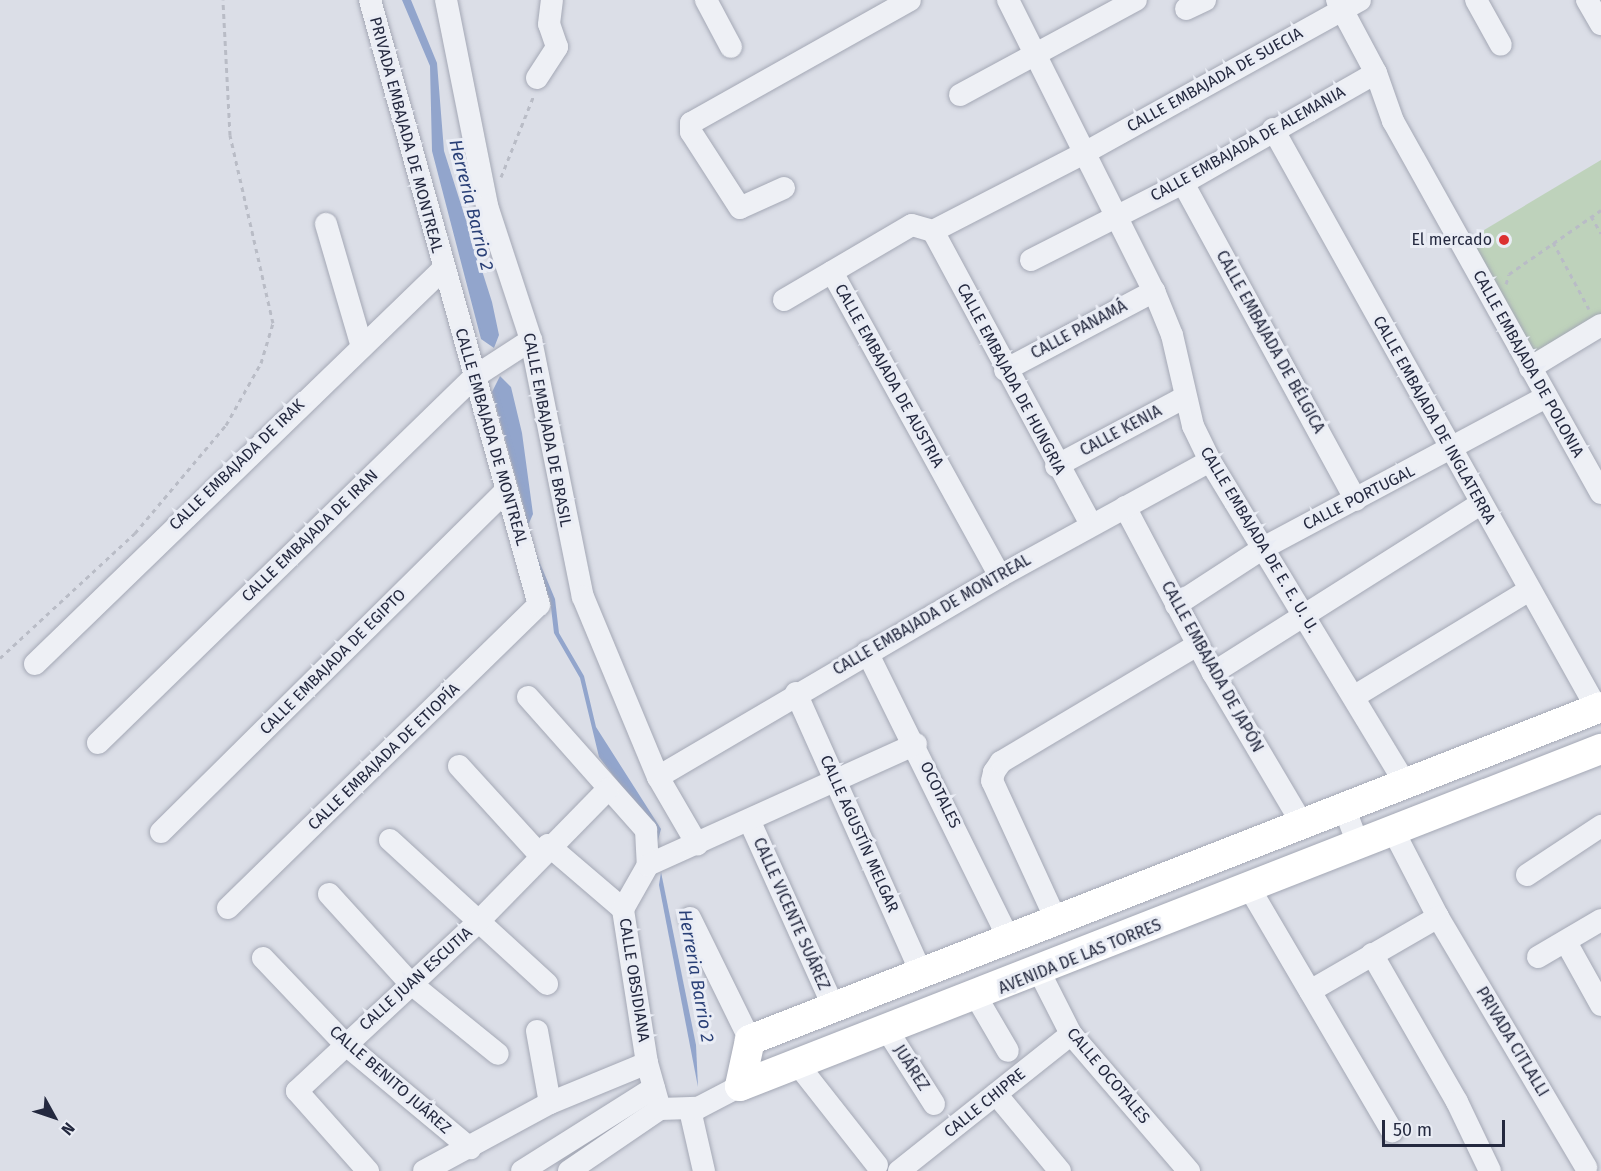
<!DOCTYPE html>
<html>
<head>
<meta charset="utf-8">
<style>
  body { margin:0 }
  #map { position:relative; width:1601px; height:1171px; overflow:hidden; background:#dbdee7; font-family:"Fira Sans",sans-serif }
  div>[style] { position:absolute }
  .green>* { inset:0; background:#bed2bb }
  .water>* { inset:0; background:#92a5cc }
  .path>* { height:3px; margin-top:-1.5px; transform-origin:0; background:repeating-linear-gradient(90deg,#b9bcc6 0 4.5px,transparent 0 9px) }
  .roads { filter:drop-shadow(0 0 2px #a4a8b5) drop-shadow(0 0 2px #a4a8b5) }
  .minor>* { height:22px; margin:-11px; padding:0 11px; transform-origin:11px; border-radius:11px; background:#eef0f5 }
  .major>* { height:30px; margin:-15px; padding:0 15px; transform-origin:15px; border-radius:15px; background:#fff }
  .dots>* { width:16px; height:16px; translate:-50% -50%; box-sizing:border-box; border:3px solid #eaedf5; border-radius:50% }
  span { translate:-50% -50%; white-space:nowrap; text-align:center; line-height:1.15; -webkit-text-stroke:6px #eaedf5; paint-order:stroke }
  .street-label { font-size:16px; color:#24293f }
  .poi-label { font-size:16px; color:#24293f }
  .right { translate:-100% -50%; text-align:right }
  .water-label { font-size:18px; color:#2a4077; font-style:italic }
  .north { position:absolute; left:24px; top:1087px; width:60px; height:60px; -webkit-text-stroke:4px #eaedf5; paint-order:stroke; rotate:130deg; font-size:16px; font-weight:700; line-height:24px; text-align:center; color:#24293f }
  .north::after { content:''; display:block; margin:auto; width:21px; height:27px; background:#24293f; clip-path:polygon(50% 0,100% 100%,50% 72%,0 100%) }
  .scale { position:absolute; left:1382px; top:1120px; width:123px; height:27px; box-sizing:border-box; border:3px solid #24293f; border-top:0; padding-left:8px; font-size:18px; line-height:21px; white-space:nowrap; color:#24293f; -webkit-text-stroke:4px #eaedf5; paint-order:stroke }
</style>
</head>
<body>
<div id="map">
  <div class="green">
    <i style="clip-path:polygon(1601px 160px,1601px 317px,1524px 365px,1459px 245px)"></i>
  </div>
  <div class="water">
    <i style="clip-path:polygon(402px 0,411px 0,437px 63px,444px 151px,492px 302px,499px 335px,494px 348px,481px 339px,432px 151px,430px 66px)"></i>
    <i style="clip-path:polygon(500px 376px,511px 387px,522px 433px,533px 514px,526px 530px,555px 599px,559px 633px,584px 676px,596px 727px,661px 829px,657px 844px,656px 831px,599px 757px,580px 678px,554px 633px,550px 599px,518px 528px,526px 514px,492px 392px)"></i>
    <i style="clip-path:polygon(661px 872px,696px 1045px,698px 1087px,659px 885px)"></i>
  </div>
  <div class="path">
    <i style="left:501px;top:177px;width:88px;rotate:-68.1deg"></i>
    <i style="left:1591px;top:216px;width:20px;rotate:60deg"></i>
    <i style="left:1553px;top:242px;width:76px;rotate:61.8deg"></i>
    <i style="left:1506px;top:284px;width:10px;rotate:-73deg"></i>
    <i style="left:1509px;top:274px;width:112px;rotate:-34.8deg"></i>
    <i style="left:0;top:658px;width:184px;rotate:-42.8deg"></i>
    <i style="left:135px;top:533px;width:141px;rotate:-49.9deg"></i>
    <i style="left:226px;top:425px;width:71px;rotate:-60.6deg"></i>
    <i style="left:261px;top:363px;width:42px;rotate:-73.3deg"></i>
    <i style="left:273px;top:323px;width:193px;rotate:-102.9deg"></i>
    <i style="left:230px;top:135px;width:135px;rotate:-93deg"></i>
  </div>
  <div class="roads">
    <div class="minor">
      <i style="left:446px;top:0;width:210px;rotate:78.7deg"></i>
      <i style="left:487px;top:206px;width:141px;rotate:71.8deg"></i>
      <i style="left:531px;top:340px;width:262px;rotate:78.6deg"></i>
      <i style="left:583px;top:597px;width:195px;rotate:67.4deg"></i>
      <i style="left:658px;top:777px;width:78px;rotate:59.8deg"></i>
      <i style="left:706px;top:0;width:53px;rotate:62deg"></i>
      <i style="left:1008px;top:0;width:326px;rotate:63.4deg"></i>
      <i style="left:1154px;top:291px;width:48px;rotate:67.8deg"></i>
      <i style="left:1172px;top:335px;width:93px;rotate:77deg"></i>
      <i style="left:1193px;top:426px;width:39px;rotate:64deg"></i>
      <i style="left:1210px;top:461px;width:376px;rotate:58.8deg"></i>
      <i style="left:1337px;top:0;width:83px;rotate:61.9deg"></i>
      <i style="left:1376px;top:73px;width:51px;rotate:70.5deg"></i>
      <i style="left:1393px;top:121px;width:426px;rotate:60.8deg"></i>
      <i style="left:1476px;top:0;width:51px;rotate:60.9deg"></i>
      <i style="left:1587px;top:0;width:28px;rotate:60deg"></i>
      <i style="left:1186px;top:9px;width:21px;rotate:-25deg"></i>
      <i style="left:537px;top:78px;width:37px;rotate:-57deg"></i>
      <i style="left:557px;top:47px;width:24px;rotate:-109deg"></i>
      <i style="left:549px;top:24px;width:24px;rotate:-83deg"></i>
      <i style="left:960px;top:95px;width:200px;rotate:-28.4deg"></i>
      <i style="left:1273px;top:129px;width:664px;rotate:60.81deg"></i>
      <i style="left:1183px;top:183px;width:361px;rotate:61.4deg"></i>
      <i style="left:784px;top:188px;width:48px;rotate:155.6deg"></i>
      <i style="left:740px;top:208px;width:90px;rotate:-122.8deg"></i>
      <i style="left:691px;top:132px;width:9px;rotate:-90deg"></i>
      <i style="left:691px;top:123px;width:251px;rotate:-29.3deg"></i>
      <i style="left:326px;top:224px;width:125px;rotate:73.7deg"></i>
      <i style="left:933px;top:231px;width:334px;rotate:61.7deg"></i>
      <i style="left:1031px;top:260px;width:170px;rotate:-26.9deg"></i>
      <i style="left:1183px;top:183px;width:222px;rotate:-29.7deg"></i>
      <i style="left:832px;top:272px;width:347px;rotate:61.1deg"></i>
      <i style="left:784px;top:300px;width:148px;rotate:-30.4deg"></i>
      <i style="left:912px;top:225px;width:22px;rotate:16deg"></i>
      <i style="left:933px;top:231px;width:174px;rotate:-27.3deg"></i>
      <i style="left:1088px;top:151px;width:311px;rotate:-29deg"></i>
      <i style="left:1530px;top:368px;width:83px;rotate:-31.2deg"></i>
      <i style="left:1005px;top:370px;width:169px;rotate:-27.9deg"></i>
      <i style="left:1056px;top:466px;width:146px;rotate:-28.1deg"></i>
      <i style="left:1125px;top:507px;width:188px;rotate:62.1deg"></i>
      <i style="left:1213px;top:673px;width:177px;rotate:59.4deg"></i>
      <i style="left:1176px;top:605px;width:106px;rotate:-33.1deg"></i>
      <i style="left:1265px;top:547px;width:319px;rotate:-28.1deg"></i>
      <i style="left:867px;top:652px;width:322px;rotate:63.7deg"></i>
      <i style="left:35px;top:664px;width:566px;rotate:-44.07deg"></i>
      <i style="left:1213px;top:673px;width:316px;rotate:-32.3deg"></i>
      <i style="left:796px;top:693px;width:309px;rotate:65.9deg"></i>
      <i style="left:1355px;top:696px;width:202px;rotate:-31.3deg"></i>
      <i style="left:528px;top:697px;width:178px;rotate:48.4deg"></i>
      <i style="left:646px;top:830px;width:35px;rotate:87deg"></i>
      <i style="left:98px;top:743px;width:525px;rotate:-44.23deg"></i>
      <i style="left:474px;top:377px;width:68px;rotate:-33deg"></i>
      <i style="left:459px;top:766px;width:119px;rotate:47.7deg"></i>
      <i style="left:658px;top:777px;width:397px;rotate:-30.4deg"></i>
      <i style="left:1000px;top:576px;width:239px;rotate:-28.7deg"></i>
      <i style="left:1345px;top:810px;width:39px;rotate:69deg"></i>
      <i style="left:750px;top:822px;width:202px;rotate:65.7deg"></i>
      <i style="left:161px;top:832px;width:485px;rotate:-44.7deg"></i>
      <i style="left:1394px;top:832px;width:96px;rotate:62.6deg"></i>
      <i style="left:1438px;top:917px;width:291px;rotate:59.4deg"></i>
      <i style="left:390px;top:840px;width:213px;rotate:42.5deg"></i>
      <i style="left:548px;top:845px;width:99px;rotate:40.5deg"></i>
      <i style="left:1527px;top:875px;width:89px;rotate:-33.5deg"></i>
      <i style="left:1250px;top:889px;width:281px;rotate:59.6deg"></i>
      <i style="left:329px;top:894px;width:119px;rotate:47.7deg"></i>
      <i style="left:409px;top:982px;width:114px;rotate:39deg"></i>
      <i style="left:228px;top:908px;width:434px;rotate:-44.3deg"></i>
      <i style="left:539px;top:605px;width:628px;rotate:-105.61deg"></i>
      <i style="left:690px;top:918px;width:136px;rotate:63.8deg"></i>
      <i style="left:1057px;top:922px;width:155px;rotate:-114.7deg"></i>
      <i style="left:992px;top:781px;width:9px;rotate:-77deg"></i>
      <i style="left:994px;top:772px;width:12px;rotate:-55deg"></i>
      <i style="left:1001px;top:762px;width:228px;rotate:-30.8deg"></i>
      <i style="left:1566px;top:942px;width:72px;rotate:60.9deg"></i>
      <i style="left:1372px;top:954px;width:171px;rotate:60.1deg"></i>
      <i style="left:1457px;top:1102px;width:76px;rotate:64.4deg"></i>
      <i style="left:1538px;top:957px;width:73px;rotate:-30.4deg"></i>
      <i style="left:263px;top:958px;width:119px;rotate:46.4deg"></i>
      <i style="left:345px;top:1044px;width:163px;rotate:39.8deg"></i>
      <i style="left:1040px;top:973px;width:68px;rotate:63.1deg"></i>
      <i style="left:1071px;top:1034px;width:181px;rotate:49.3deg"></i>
      <i style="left:1310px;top:991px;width:148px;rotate:-30deg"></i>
      <i style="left:977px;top:998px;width:61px;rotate:59.7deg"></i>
      <i style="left:537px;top:1031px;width:73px;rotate:79.8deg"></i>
      <i style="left:889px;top:1033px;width:84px;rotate:57.6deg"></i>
      <i style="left:799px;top:1066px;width:126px;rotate:51.8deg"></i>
      <i style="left:996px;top:1094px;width:100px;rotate:50.3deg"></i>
      <i style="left:660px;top:1109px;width:48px;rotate:-105.8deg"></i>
      <i style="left:647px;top:1063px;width:156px;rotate:-98.9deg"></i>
      <i style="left:623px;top:909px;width:51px;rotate:-60.4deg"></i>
      <i style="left:648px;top:865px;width:294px;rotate:-24.3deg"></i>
      <i style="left:690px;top:1110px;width:63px;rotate:77.1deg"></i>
      <i style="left:368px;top:1171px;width:107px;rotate:-131.6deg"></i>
      <i style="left:297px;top:1091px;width:246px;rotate:-43deg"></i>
      <i style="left:477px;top:923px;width:187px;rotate:-45.6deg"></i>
      <i style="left:424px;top:1171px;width:143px;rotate:-28.4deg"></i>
      <i style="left:550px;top:1103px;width:105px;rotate:-22.4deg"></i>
      <i style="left:522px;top:1171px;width:156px;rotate:-32.2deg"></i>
      <i style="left:569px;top:1171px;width:110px;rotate:-34.3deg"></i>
      <i style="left:660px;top:1109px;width:38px;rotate:-2deg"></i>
      <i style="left:698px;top:1108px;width:47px;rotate:-27.6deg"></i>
      <i style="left:899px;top:1171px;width:220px;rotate:-38.5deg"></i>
    </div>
    <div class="major">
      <i style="left:1601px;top:707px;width:914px;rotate:158.63deg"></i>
      <i style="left:750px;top:1040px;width:47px;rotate:102.3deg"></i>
      <i style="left:740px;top:1086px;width:925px;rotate:-21.38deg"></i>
    </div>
  </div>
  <div class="dots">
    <i style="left:1504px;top:240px;background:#dc3130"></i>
  </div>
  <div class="street-label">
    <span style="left:1215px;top:80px;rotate:-29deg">CALLE EMBAJADA DE SUECIA</span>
    <span style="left:406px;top:135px;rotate:75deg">PRIVADA EMBAJADA DE MONTREAL</span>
    <span style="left:1248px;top:144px;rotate:-29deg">CALLE EMBAJADA DE ALEMANIA</span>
    <span style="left:1079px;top:330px;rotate:-28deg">CALLE PANAMÁ</span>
    <span style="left:1270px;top:342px;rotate:61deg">CALLE EMBAJADA DE BÉLGICA</span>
    <span style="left:1528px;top:364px;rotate:61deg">CALLE EMBAJADA DE POLONIA</span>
    <span style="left:889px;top:376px;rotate:61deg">CALLE EMBAJADA DE AUSTRIA</span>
    <span style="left:1011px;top:379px;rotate:62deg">CALLE EMBAJADA DE HUNGRIA</span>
    <span style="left:1434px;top:420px;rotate:61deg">CALLE EMBAJADA DE INGLATERRA</span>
    <span style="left:547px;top:430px;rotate:79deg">CALLE EMBAJADA DE BRASIL</span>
    <span style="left:1121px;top:431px;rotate:-28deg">CALLE KENIA</span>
    <span style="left:491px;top:437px;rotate:74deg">CALLE EMBAJADA DE MONTREAL</span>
    <span style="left:237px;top:465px;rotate:-44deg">CALLE EMBAJADA DE IRAK</span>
    <span style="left:1359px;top:498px;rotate:-27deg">CALLE PORTUGAL</span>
    <span style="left:310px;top:536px;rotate:-44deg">CALLE EMBAJADA DE IRAN</span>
    <span style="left:1259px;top:540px;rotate:59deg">CALLE EMBAJADA DE E. E. U. U.</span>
    <span style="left:932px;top:615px;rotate:-30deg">CALLE EMBAJADA DE MONTREAL</span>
    <span style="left:333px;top:662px;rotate:-45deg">CALLE EMBAJADA DE EGIPTO</span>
    <span style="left:1212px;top:667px;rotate:61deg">CALLE EMBAJADA DE JAPÓN</span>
    <span style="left:384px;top:757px;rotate:-44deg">CALLE EMBAJADA DE ETIOPÍA</span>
    <span style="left:940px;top:795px;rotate:64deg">OCOTALES</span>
    <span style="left:859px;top:834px;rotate:66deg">CALLE AGUSTÍN MELGAR</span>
    <span style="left:791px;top:914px;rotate:66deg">CALLE VICENTE SUÁREZ</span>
    <span style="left:1080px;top:957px;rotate:-22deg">AVENIDA DE LAS TORRES</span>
    <span style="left:416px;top:979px;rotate:-42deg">CALLE JUAN ESCUTIA</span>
    <span style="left:634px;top:980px;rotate:81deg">CALLE OBSIDIANA</span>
    <span style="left:1512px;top:1042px;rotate:59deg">PRIVADA CITLALLI</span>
    <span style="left:911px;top:1068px;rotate:57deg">JUÁREZ</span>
    <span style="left:1108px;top:1076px;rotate:50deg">CALLE OCOTALES</span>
    <span style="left:390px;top:1080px;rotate:41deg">CALLE BENITO JUÁREZ</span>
    <span style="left:985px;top:1103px;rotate:-39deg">CALLE CHIPRE</span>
  </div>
  <div class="poi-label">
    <span class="right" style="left:1492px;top:240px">El mercado</span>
  </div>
  <div class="water-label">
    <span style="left:471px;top:205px;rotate:76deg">Herreria Barrio 2</span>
    <span style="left:696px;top:976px;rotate:80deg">Herreria Barrio 2</span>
  </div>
  <div class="north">N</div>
  <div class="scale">50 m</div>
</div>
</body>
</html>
